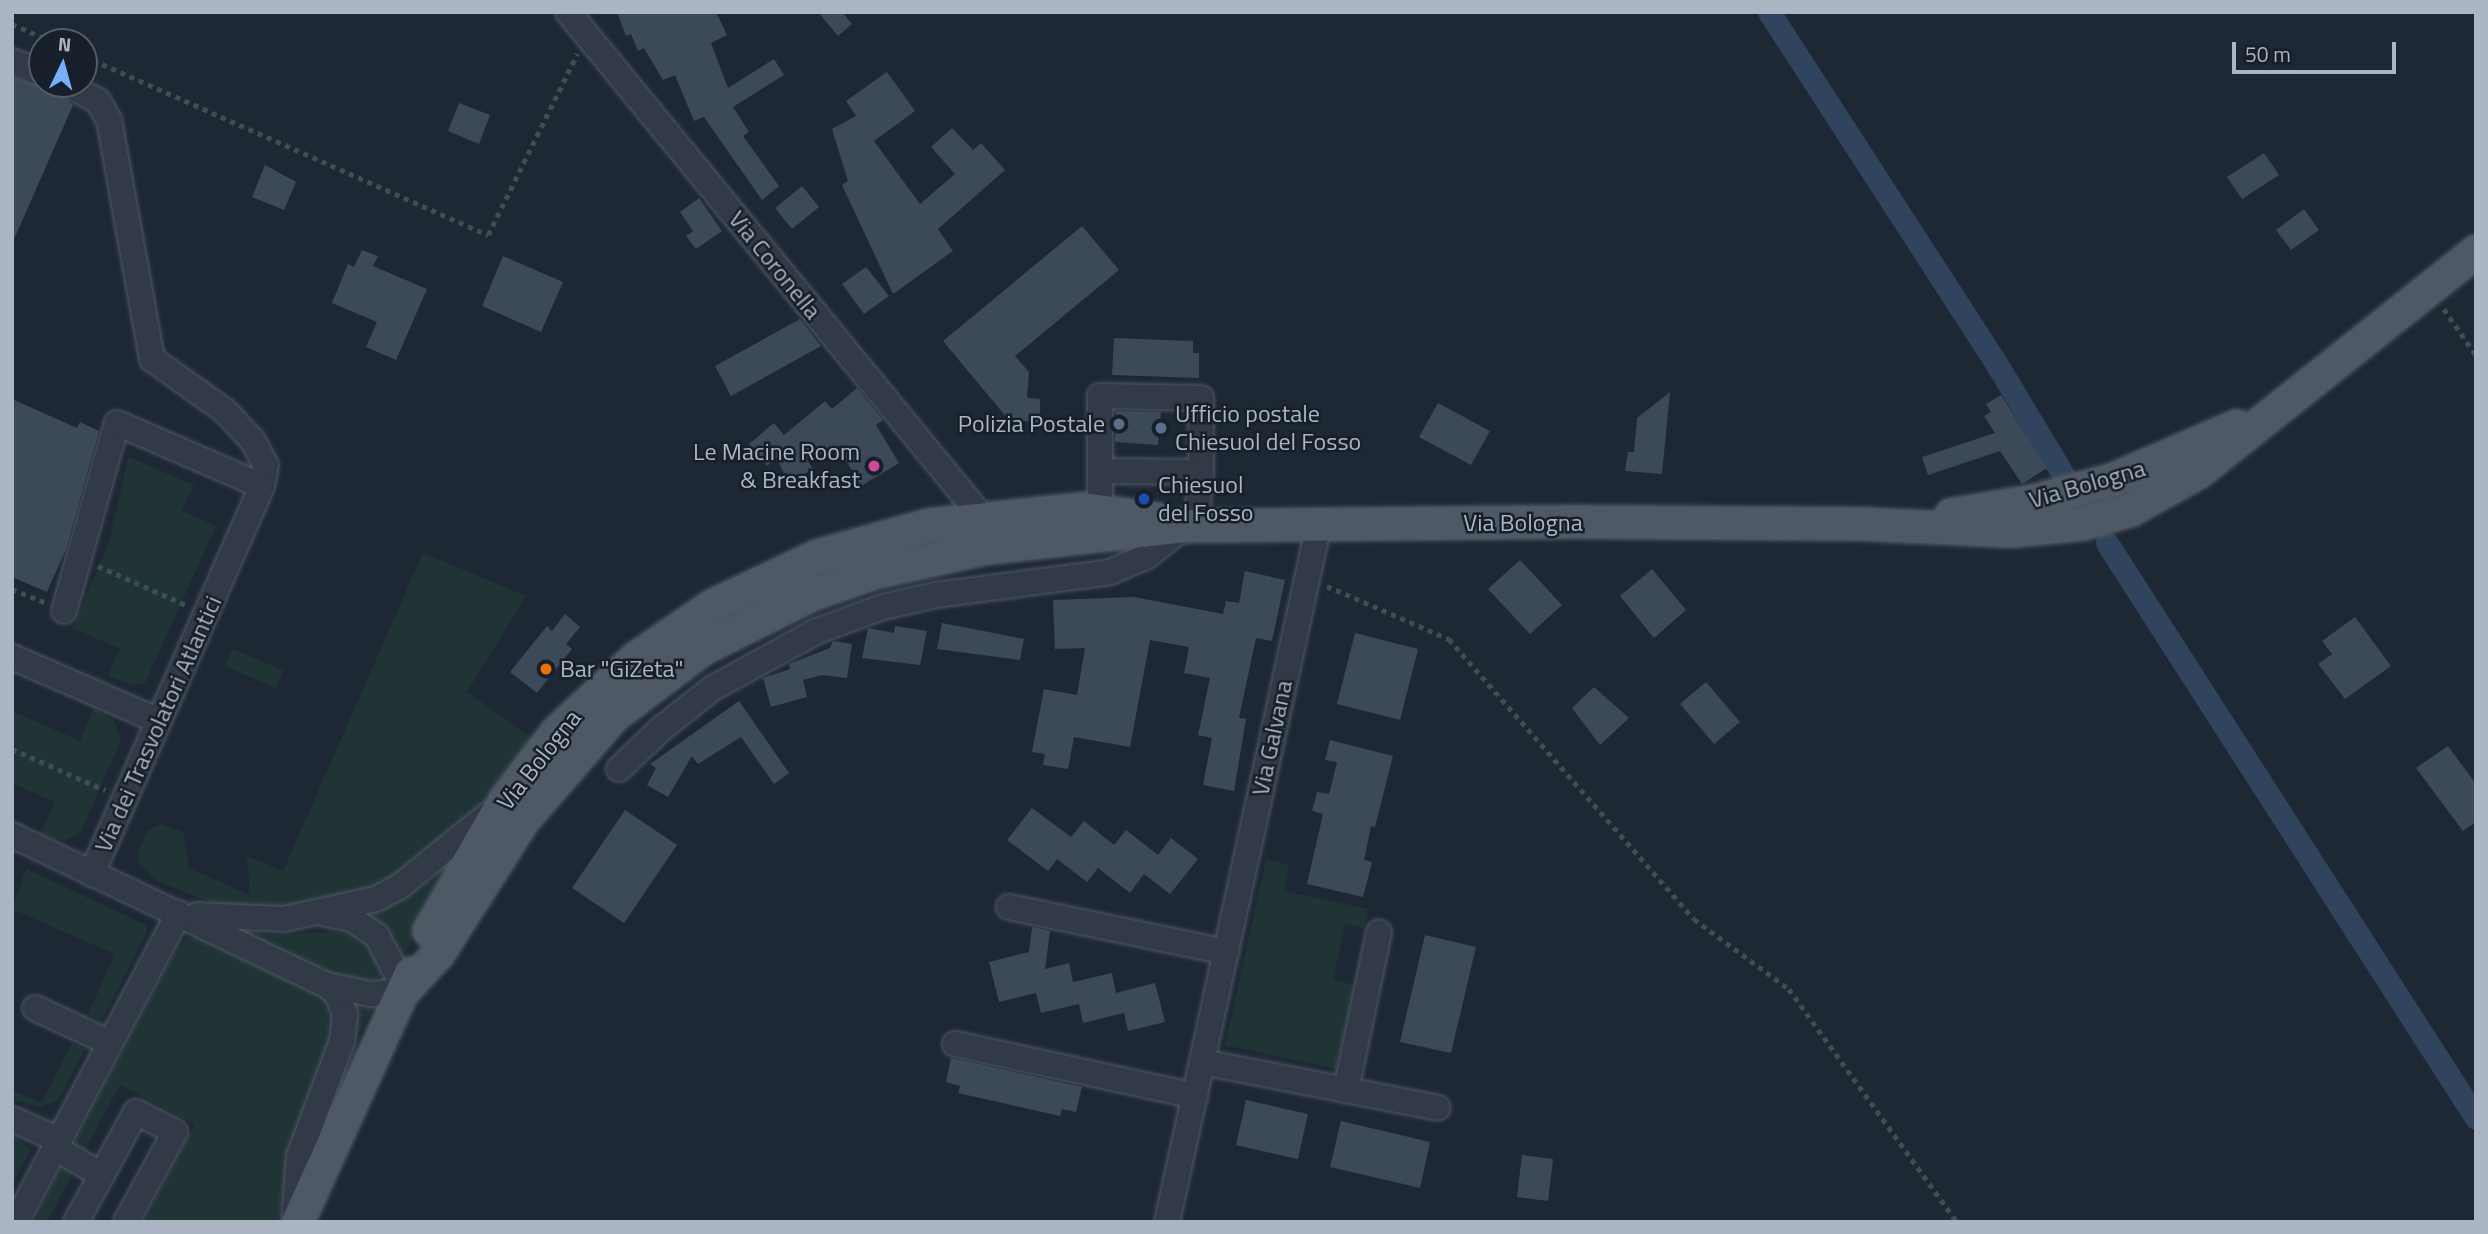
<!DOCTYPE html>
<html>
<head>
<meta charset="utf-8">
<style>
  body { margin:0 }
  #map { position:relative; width:2488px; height:1234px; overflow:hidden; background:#1e2835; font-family:"Titillium Web",sans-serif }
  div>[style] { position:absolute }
  .green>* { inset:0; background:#203436 }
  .canal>* { height:23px; margin:-11.5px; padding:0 11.5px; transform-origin:11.5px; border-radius:11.5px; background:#30445d }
  .building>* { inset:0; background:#3c4958 }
  .path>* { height:4.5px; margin-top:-2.25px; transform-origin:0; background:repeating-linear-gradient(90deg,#3a5051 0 5px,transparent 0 10px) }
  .roads { filter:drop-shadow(0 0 2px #4f5864) drop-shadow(0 0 2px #4f5864) }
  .minor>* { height:24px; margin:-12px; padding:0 12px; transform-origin:12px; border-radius:12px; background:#313a46 }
  .major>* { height:32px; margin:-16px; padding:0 16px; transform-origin:16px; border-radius:16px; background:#4f5966 }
  .dots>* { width:19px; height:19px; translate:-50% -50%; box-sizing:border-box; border:4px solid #171f2a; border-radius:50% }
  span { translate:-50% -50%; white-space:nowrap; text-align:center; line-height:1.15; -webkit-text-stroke:5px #171f2a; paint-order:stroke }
  .street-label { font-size:24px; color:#abb5c3 }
  .poi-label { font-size:24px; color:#abb5c3 }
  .left { translate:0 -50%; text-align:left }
  .right { translate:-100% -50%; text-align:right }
  .frame { position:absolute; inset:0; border:14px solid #abb5c3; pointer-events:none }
  .north { position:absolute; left:28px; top:28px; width:70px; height:70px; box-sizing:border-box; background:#171f2a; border:2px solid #525b67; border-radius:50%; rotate:5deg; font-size:19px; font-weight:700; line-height:28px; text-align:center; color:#abb5c3 }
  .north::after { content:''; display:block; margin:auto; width:24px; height:32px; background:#79aefa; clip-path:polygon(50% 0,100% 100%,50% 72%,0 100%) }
  .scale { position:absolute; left:2232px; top:42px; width:164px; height:32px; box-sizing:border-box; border:4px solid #abb5c3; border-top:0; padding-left:9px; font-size:21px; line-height:24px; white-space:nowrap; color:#abb5c3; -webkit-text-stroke:5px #171f2a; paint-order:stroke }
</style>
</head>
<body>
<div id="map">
  <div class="green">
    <i style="clip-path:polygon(128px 457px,194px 485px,182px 511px,216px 526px,145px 683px,134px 685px,108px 676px,120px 649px,73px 628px,110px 540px)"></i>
    <i style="clip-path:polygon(423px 553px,526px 596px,467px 692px,532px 738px,504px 776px,435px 849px,376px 890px,315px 910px,226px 908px,157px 881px,139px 862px,138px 852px,147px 831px,161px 824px,183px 832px,189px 868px,250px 895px,247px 856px,283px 871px)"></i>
    <i style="clip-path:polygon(232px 649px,283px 670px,275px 688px,225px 666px)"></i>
    <i style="clip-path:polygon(94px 708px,114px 721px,121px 740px,81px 832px,67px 840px,51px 838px,41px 834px,54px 802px,12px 783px,12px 711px,80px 741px)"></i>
    <i style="clip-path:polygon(460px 853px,402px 958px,384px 927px,368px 916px,428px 882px)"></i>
    <i style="clip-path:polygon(1266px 860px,1289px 865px,1284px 891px,1368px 909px,1364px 928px,1345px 924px,1333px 980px,1355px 985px,1336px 1069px,1225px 1045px)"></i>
    <i style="clip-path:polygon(26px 869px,146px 925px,146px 934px,102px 1020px,88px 1014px,115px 954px,12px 909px)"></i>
    <i style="clip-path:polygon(237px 929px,273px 935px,347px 931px,361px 936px,387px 970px,370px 983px,341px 979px)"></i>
    <i style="clip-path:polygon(198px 934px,308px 983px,331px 1005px,338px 1033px,291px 1168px,277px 1222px,143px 1222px,195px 1124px,120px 1085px,85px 1150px,74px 1144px,172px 957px,185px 940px)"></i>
    <i style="clip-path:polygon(351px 1001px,376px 1002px,353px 1044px)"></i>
    <i style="clip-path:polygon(72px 1043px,85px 1049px,58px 1100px,41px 1107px,12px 1100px,12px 1090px,42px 1103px)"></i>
    <i style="clip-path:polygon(12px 1132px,31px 1150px,12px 1184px)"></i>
    <i style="clip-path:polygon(61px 1166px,73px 1173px,47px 1222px,34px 1222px)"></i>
  </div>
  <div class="canal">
    <i style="left:1769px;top:12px;width:412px;rotate:57.1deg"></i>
    <i style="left:1993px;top:358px;width:140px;rotate:59deg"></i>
    <i style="left:2107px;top:543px;width:683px;rotate:57.31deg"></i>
  </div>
  <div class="building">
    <i style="clip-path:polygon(617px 12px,716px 12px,727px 35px,711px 43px,728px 88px,774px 59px,784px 75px,733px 107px,749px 132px,743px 136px,779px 186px,762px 200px,704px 117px,694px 121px,675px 75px,663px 80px,644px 48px,638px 51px,631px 34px,626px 36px)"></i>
    <i style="clip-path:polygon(818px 12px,842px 12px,852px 24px,838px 36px)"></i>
    <i style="clip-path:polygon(887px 72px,915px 111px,874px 141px,920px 204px,955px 174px,931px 147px,952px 128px,973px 150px,981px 143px,1005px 170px,938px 229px,953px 251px,893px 294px,842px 185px,848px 181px,832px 129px,856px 116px,846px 101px)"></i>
    <i style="clip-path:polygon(12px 77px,52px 89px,73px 105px,12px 244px)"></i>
    <i style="clip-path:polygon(459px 103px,490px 115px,479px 144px,448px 131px)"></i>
    <i style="clip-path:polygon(2264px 153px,2279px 175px,2242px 199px,2227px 177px)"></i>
    <i style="clip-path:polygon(265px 165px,296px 182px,284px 210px,252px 197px)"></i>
    <i style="clip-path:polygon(802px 186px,819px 207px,792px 229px,775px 208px)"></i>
    <i style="clip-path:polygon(699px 198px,722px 231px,696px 249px,686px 236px,693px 231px,680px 212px)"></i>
    <i style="clip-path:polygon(2304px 209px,2319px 230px,2291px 250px,2276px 230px)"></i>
    <i style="clip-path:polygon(1082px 226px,1119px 270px,1015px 356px,1029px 372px,1027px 398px,1040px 399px,1040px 423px,1008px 419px,943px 341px)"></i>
    <i style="clip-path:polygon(362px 250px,378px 256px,373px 266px,427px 289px,396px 360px,366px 347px,377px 322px,332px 303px,348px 264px,354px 267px)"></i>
    <i style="clip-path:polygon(503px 256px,563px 282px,541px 332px,482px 306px)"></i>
    <i style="clip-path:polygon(866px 267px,889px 296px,864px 314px,842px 284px)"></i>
    <i style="clip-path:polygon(800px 319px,821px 346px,731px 396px,715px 366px)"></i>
    <i style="clip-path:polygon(1114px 338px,1193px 341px,1193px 353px,1199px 353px,1199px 378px,1112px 375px)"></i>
    <i style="clip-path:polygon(857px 388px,883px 420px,876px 425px,899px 463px,861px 486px,839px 449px,806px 458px,813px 469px,804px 474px,807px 480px,792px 488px,776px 458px,767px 466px,749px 444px,774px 423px,784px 435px,825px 401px,832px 409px)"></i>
    <i style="clip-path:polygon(1670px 392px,1662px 474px,1625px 471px,1628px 452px,1634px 452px,1637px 418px)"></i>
    <i style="clip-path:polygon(2001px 395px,2047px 468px,2022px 484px,2000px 451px,1928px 475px,1922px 457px,1995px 433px,1984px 416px,1991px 412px,1986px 404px)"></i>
    <i style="clip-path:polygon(12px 399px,77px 428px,80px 422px,99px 431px,66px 549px,47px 592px,12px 577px)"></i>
    <i style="clip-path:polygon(1438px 403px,1490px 431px,1471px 465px,1419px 437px)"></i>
    <i style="clip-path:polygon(1116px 411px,1161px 412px,1158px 445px,1115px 442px)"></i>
    <i style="clip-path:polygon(1520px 560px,1562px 605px,1530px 634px,1488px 589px)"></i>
    <i style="clip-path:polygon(1652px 569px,1686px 610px,1654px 638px,1620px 596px)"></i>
    <i style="clip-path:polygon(1245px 571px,1285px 580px,1272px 641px,1256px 638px,1239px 718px,1246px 719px,1234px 791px,1203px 785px,1212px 738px,1198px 735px,1210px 678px,1184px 673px,1189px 647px,1150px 640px,1130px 747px,1074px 737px,1068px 769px,1043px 765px,1045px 754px,1032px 752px,1044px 689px,1077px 695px,1085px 648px,1055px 649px,1053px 600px,1134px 597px,1223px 614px,1226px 601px,1239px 603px)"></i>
    <i style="clip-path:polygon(565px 614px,580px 627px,566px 644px,572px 649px,537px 693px,510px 672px,547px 626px,552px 631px)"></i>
    <i style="clip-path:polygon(2355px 617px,2391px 666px,2345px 699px,2318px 664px,2332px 654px,2322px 641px)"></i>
    <i style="clip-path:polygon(942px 623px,1024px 639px,1020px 660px,937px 649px)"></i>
    <i style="clip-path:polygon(895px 626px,927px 631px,920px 665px,862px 658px,868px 628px,894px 633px)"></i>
    <i style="clip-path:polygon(1355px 633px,1418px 649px,1400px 720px,1337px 704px)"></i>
    <i style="clip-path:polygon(833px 641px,852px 644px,847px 678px,822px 675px,803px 680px,807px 697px,771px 707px,763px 678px,790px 669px,789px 664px,830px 648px)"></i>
    <i style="clip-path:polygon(1706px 682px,1740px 722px,1714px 744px,1680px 704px)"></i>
    <i style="clip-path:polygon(1594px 687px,1629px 718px,1600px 745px,1572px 708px)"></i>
    <i style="clip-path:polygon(739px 701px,789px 773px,774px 784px,741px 737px,698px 764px,692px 756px,668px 797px,647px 785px,656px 768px,650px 764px)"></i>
    <i style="clip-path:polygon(1330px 740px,1393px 756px,1375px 827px,1371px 826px,1364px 860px,1372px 862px,1363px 897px,1307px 884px,1323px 814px,1312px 811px,1317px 792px,1329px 794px,1337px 762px,1325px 760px)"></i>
    <i style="clip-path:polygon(2448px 746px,2476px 784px,2476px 822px,2463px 831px,2416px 768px)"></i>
    <i style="clip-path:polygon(1032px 808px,1071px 837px,1084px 821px,1114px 845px,1126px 830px,1158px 855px,1171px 838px,1198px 859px,1170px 894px,1144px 874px,1130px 893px,1098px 868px,1087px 882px,1057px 859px,1048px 871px,1007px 840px)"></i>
    <i style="clip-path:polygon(625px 810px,677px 845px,624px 923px,572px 888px)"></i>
    <i style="clip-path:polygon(1032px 927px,1050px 931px,1045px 969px,1069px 963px,1073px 982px,1112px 973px,1116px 993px,1155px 983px,1165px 1022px,1128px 1031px,1124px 1013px,1083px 1023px,1079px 1004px,1041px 1013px,1036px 993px,999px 1002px,989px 962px,1029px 952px)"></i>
    <i style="clip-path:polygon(1425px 935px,1476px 947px,1451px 1053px,1400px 1042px)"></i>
    <i style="clip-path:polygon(951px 1058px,1082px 1087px,1076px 1112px,1062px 1109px,1060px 1116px,958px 1093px,960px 1086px,946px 1082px)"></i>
    <i style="clip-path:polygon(1246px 1100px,1308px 1114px,1298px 1159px,1236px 1145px)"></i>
    <i style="clip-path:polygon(1341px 1121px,1430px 1142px,1420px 1188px,1330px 1167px)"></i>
    <i style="clip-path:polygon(1522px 1155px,1553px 1159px,1548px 1201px,1517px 1197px)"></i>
  </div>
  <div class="path">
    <i style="left:12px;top:24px;width:45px;rotate:23.7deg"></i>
    <i style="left:84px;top:56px;width:442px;rotate:23.9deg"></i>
    <i style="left:488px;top:235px;width:202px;rotate:-63.8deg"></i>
    <i style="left:2444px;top:309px;width:56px;rotate:55.2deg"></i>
    <i style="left:98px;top:566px;width:96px;rotate:23.9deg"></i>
    <i style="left:1327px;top:586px;width:133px;rotate:23.5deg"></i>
    <i style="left:1449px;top:639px;width:372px;rotate:48.8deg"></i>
    <i style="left:1694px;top:919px;width:118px;rotate:36.4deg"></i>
    <i style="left:1789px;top:989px;width:287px;rotate:54.2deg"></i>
    <i style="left:12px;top:589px;width:35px;rotate:22deg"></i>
    <i style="left:12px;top:749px;width:102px;rotate:23.8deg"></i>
  </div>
  <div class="roads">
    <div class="minor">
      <i style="left:568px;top:12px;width:653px;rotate:50.66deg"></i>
      <i style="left:12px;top:61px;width:33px;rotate:23deg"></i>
      <i style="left:66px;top:84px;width:36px;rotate:28deg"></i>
      <i style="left:98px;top:101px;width:22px;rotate:60deg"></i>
      <i style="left:109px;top:120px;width:243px;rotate:79.8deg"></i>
      <i style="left:152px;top:359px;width:90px;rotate:35.5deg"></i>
      <i style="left:225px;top:411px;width:41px;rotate:47deg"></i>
      <i style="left:253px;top:441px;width:27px;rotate:62deg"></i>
      <i style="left:266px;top:465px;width:21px;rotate:101deg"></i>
      <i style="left:262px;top:486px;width:424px;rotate:113.7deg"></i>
      <i style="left:1100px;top:471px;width:75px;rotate:-90deg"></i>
      <i style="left:1100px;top:396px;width:101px;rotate:1.1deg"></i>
      <i style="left:1201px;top:398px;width:74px;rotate:90deg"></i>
      <i style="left:1100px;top:510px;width:39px;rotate:-90deg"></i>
      <i style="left:1100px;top:471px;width:101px;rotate:0.6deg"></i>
      <i style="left:1201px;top:472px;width:55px;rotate:95.2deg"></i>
      <i style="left:64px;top:611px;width:195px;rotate:-74.3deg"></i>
      <i style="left:117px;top:423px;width:158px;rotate:23.5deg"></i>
      <i style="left:12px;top:657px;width:160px;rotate:23.5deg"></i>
      <i style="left:619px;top:769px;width:58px;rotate:-43.6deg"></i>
      <i style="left:661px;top:729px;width:66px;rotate:-38.3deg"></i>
      <i style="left:713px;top:688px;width:119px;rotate:-28.7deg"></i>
      <i style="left:817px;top:631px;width:70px;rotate:-20deg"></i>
      <i style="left:883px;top:607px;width:54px;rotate:-12.8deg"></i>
      <i style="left:936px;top:595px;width:176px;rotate:-7.5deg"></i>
      <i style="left:1110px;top:572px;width:39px;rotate:-23deg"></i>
      <i style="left:1146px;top:557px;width:50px;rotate:-38.5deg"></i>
      <i style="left:12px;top:835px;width:348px;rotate:25.5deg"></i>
      <i style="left:326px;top:985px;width:14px;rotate:39deg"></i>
      <i style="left:337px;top:994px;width:22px;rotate:68deg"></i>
      <i style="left:345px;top:1014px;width:27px;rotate:96deg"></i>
      <i style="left:342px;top:1041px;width:123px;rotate:110.5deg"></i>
      <i style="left:299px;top:1156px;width:65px;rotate:94.4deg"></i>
      <i style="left:1009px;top:907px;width:222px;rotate:11.7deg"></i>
      <i style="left:326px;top:914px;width:26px;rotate:11deg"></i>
      <i style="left:352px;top:919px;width:30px;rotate:34deg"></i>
      <i style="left:377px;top:936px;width:61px;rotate:62.6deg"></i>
      <i style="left:405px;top:990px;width:34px;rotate:173deg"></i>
      <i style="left:371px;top:994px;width:46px;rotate:-168.7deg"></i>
      <i style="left:197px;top:915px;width:87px;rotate:2.6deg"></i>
      <i style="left:284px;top:919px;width:94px;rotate:-12.3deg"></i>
      <i style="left:376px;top:899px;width:27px;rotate:-28deg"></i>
      <i style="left:400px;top:886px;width:122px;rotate:-39deg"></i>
      <i style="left:35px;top:1008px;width:83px;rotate:25deg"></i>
      <i style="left:955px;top:1044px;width:246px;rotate:12.2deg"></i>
      <i style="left:1202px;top:1062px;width:240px;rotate:11deg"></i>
      <i style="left:1346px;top:1090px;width:161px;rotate:-78.2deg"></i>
      <i style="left:12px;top:1119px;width:51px;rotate:24.1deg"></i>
      <i style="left:55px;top:1148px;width:54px;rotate:29.9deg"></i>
      <i style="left:16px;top:1222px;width:349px;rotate:-62.2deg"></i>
      <i style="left:76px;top:1222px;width:125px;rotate:-61.4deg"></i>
      <i style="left:136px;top:1112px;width:44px;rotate:27.1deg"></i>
      <i style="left:175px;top:1132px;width:102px;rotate:118.6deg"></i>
      <i style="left:1167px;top:1222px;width:714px;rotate:-77.71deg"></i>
    </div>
    <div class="major">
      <i style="left:1951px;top:515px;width:84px;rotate:-9.6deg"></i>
      <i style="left:2034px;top:501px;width:81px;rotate:-15.1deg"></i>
      <i style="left:2112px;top:480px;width:136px;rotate:-23.4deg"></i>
      <i style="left:429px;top:931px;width:151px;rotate:-59.9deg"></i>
      <i style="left:505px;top:800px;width:84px;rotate:-52.7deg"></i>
      <i style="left:556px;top:733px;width:108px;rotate:-43.1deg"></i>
      <i style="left:635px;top:659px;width:93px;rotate:-34.5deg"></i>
      <i style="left:712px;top:606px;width:117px;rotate:-25.3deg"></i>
      <i style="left:818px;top:556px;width:116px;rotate:-15.5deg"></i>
      <i style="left:930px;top:525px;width:154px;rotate:-6deg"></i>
      <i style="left:1083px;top:509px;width:74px;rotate:7.8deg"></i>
      <i style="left:405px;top:990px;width:50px;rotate:-47.4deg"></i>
      <i style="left:439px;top:953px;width:156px;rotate:-57.5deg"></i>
      <i style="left:523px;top:821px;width:139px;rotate:-49.1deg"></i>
      <i style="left:614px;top:716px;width:111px;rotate:-37deg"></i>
      <i style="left:703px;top:649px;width:121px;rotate:-26.6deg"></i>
      <i style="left:811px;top:595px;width:67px;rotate:-19.2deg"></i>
      <i style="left:874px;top:573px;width:116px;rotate:-12.5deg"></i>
      <i style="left:987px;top:548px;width:199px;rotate:-6.3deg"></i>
      <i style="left:1185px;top:526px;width:401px;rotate:-0.6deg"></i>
      <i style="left:1586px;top:522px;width:275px;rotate:0.4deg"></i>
      <i style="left:1861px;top:524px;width:150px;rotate:2.7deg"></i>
      <i style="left:2011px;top:531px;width:71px;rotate:-5.6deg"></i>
      <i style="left:2082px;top:524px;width:51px;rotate:-15.9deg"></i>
      <i style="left:2131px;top:510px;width:78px;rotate:-29.2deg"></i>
      <i style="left:2199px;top:472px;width:354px;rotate:-38.5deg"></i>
      <i style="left:298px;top:1222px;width:273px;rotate:-65.6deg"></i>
    </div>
  </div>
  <div class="dots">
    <i style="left:1119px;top:424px;background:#5c6f8a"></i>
    <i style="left:1161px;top:428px;background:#5c6f8a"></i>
    <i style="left:874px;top:466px;background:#d1479c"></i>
    <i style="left:1144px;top:499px;background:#1a4fb4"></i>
    <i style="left:546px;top:669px;background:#e8710a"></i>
  </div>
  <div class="street-label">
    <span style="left:775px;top:265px;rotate:51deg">Via Coronella</span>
    <span style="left:2087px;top:484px;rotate:-16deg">Via Bologna</span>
    <span style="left:1523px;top:523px">Via Bologna</span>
    <span style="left:158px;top:724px;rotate:-66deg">Via dei Trasvolatori Atlantici</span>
    <span style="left:1272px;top:738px;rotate:-78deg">Via Galvana</span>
    <span style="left:539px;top:760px;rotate:-52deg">Via Bologna</span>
  </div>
  <div class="poi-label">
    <span class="left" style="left:1175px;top:428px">Ufficio postale<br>Chiesuol del Fosso</span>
    <span class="right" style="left:1105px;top:424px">Polizia Postale</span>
    <span class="right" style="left:860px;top:466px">Le Macine Room<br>&amp; Breakfast</span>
    <span class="left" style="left:1158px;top:499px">Chiesuol<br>del Fosso</span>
    <span class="left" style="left:560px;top:669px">Bar "GiZeta"</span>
  </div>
  <div class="frame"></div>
  <div class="north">N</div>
  <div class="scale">50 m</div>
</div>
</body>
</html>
